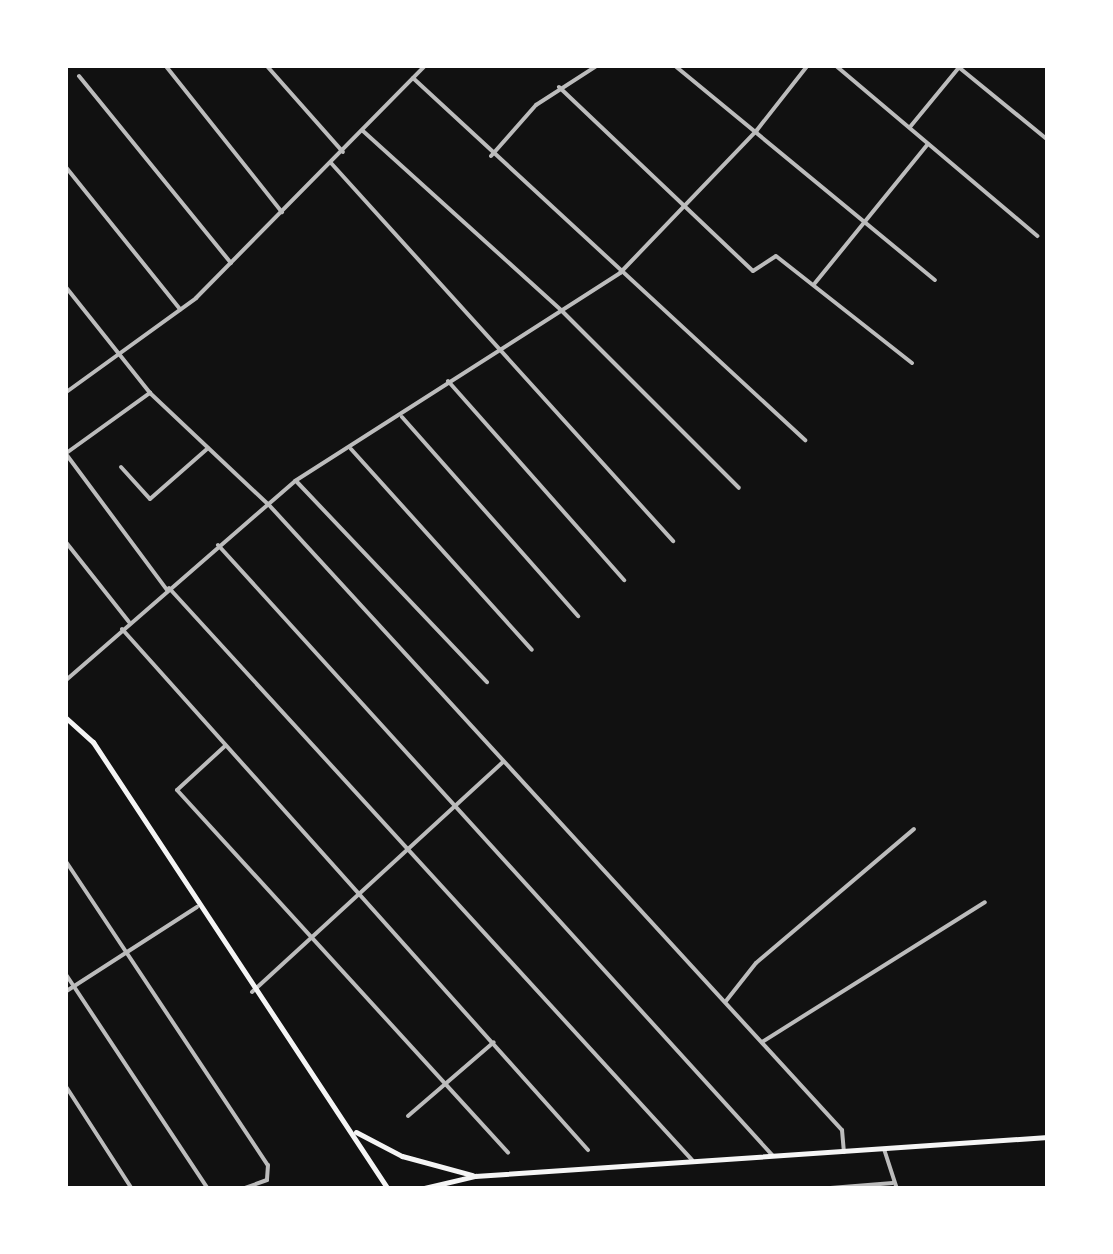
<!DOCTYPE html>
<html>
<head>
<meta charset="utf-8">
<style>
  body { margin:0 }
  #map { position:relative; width:1113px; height:1254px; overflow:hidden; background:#111; font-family:Spectral,serif }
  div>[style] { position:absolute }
  .minor>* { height:4px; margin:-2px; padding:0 2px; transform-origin:2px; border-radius:2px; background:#bcbcbc }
  .primary>* { height:5px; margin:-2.5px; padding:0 2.5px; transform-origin:2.5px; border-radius:2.5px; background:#f5f5f5 }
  span { translate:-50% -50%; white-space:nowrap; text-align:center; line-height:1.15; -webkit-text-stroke:10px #fff; paint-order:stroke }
  .frame { position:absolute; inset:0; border:68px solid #fff; pointer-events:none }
</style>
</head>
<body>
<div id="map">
  <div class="minor">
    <i style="left:165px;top:65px;width:188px;rotate:51.5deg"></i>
    <i style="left:266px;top:65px;width:116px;rotate:48.5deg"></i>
    <i style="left:674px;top:65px;width:338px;rotate:39.5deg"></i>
    <i style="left:835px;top:65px;width:265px;rotate:40.2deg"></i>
    <i style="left:956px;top:65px;width:119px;rotate:39.2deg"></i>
    <i style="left:79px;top:76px;width:241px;rotate:50.9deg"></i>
    <i style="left:413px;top:78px;width:534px;rotate:42.72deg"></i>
    <i style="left:559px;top:87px;width:267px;rotate:43.5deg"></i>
    <i style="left:753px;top:271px;width:27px;rotate:-33deg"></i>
    <i style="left:776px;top:256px;width:173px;rotate:38.2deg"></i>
    <i style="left:910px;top:127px;width:80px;rotate:-50.6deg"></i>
    <i style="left:363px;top:131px;width:268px;rotate:42.1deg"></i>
    <i style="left:562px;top:311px;width:250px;rotate:45deg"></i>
    <i style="left:491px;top:156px;width:68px;rotate:-48.6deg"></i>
    <i style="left:536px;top:105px;width:74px;rotate:-32.8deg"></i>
    <i style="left:331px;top:163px;width:510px;rotate:47.86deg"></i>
    <i style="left:65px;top:166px;width:184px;rotate:51.2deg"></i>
    <i style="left:815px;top:283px;width:179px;rotate:-50.9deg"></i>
    <i style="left:65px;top:286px;width:137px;rotate:51.5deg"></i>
    <i style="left:150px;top:393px;width:163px;rotate:43.3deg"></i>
    <i style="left:269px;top:505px;width:848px;rotate:47.49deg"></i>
    <i style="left:842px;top:1130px;width:22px;rotate:85deg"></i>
    <i style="left:448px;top:381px;width:266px;rotate:48.5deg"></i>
    <i style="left:65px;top:393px;width:162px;rotate:-35.9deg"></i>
    <i style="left:196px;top:298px;width:327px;rotate:-45.4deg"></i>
    <i style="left:402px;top:417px;width:266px;rotate:48.5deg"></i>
    <i style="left:351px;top:449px;width:270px;rotate:48deg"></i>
    <i style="left:65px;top:454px;width:105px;rotate:-35.7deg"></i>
    <i style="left:66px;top:454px;width:169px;rotate:53.4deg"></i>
    <i style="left:121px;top:467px;width:43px;rotate:47.8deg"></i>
    <i style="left:150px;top:499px;width:77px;rotate:-41.3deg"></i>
    <i style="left:297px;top:482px;width:276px;rotate:46.5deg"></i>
    <i style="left:65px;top:541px;width:103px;rotate:51.7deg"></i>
    <i style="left:218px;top:545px;width:825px;rotate:47.75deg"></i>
    <i style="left:169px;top:588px;width:775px;rotate:47.56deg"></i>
    <i style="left:122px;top:629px;width:699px;rotate:48.19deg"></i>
    <i style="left:65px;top:681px;width:305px;rotate:-41deg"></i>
    <i style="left:295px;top:481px;width:386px;rotate:-32.6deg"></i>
    <i style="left:620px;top:273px;width:198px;rotate:-46.2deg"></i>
    <i style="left:757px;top:130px;width:83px;rotate:-51.9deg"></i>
    <i style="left:225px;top:746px;width:65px;rotate:137.5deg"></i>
    <i style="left:177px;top:790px;width:491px;rotate:47.6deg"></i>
    <i style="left:65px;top:860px;width:366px;rotate:56.4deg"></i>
    <i style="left:268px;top:1165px;width:15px;rotate:94deg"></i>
    <i style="left:267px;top:1180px;width:27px;rotate:160deg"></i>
    <i style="left:65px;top:973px;width:259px;rotate:56.5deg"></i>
    <i style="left:65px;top:992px;width:157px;rotate:-32.8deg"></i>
    <i style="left:252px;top:992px;width:340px;rotate:-42.5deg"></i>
    <i style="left:726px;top:1001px;width:48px;rotate:-51.7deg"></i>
    <i style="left:756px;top:963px;width:207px;rotate:-40.3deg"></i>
    <i style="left:762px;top:1042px;width:263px;rotate:-32.1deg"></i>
    <i style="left:65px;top:1085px;width:124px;rotate:57.2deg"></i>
    <i style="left:408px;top:1116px;width:113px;rotate:-40.7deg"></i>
    <i style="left:884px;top:1149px;width:42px;rotate:72deg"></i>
    <i style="left:818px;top:1189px;width:75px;rotate:-4.6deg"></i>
  </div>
  <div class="primary">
    <i style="left:65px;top:717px;width:38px;rotate:42deg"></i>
    <i style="left:93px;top:742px;width:536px;rotate:56.58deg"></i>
    <i style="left:356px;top:1132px;width:52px;rotate:27.6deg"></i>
    <i style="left:402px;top:1156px;width:73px;rotate:15.2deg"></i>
    <i style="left:420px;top:1189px;width:57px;rotate:-13.3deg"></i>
    <i style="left:475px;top:1176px;width:574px;rotate:-3.89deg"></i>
  </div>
  <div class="frame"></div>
</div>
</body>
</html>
